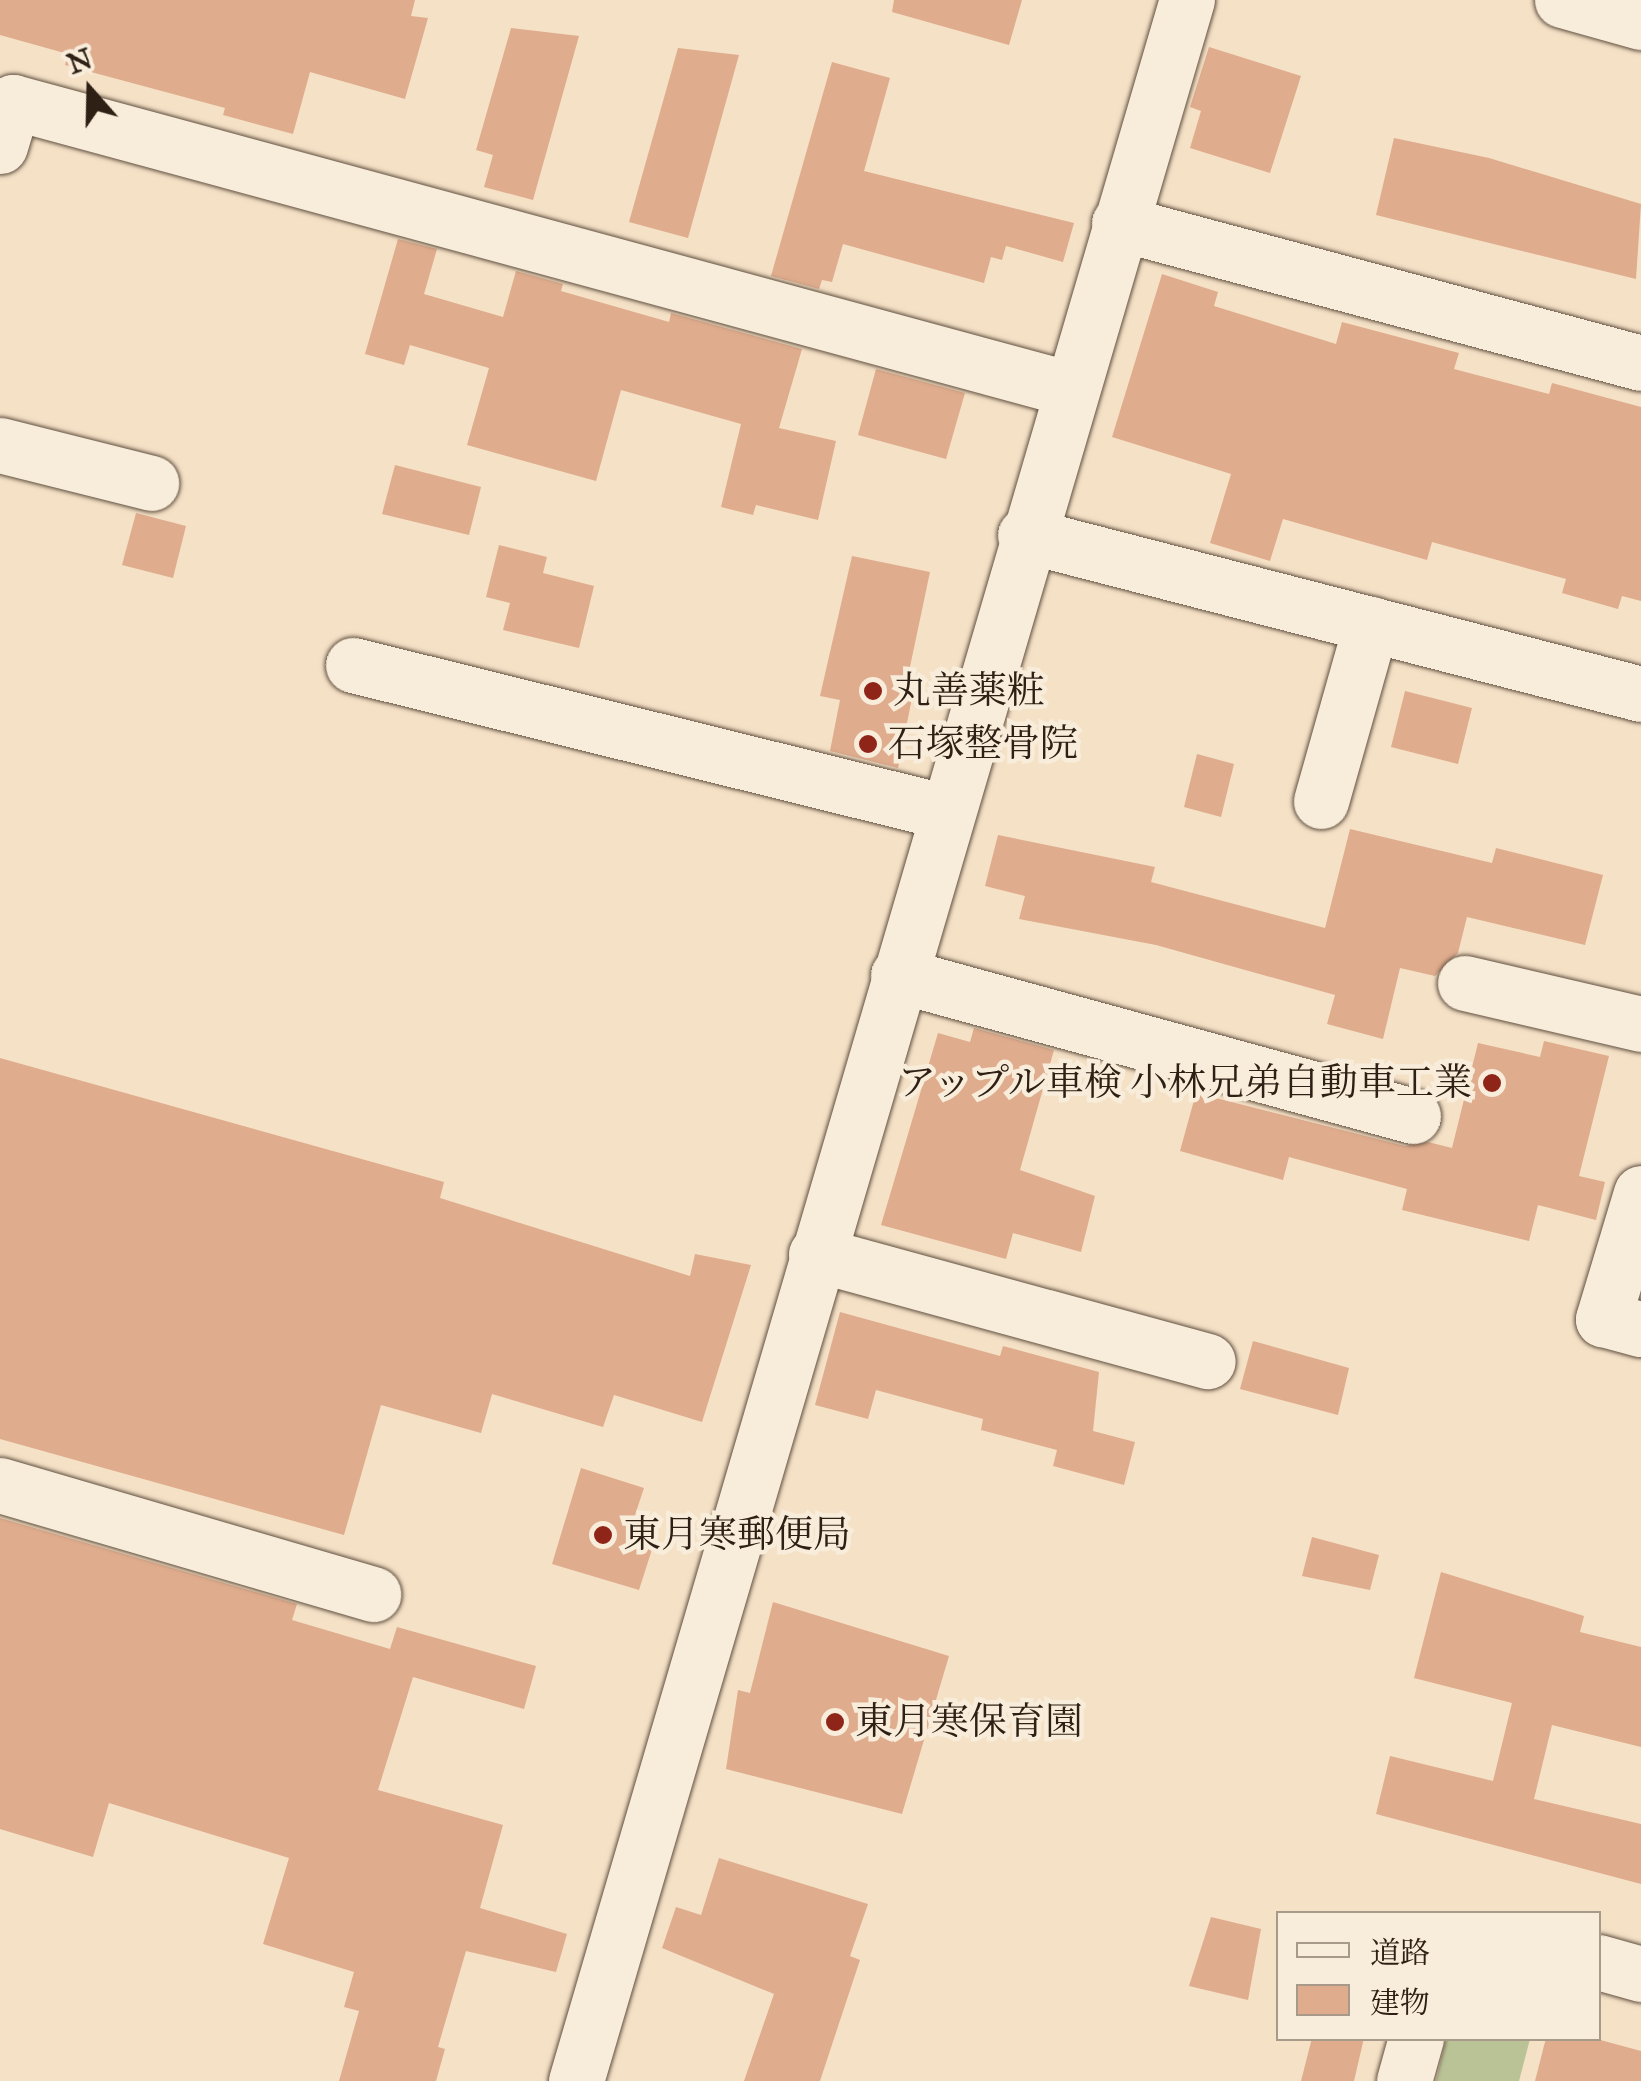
<!DOCTYPE html>
<html>
<head>
<meta charset="utf-8">
<style>
  body { margin:0 }
  #map { position:relative; width:1641px; height:2081px; overflow:hidden; background:#f5e1c6; font-family:"IM FELL Great Primer","Noto Serif JP",serif }
  div>[style] { position:absolute }
  .green>* { inset:0; background:#bac396 }
  .building>* { inset:0; background:#dfac8d }
  .roads { filter:drop-shadow(0 0 2px #605040) drop-shadow(0 0 2px #605040) }
  .minor>* { height:55px; margin:-27.5px; padding:0 27.5px; transform-origin:27.5px; border-radius:27.5px; background:#f8ecda }
  .dots>* { width:28px; height:28px; translate:-50% -50%; box-sizing:border-box; border:5px solid #f8ecda; border-radius:50% }
  span { translate:-50% -50%; white-space:nowrap; text-align:center; line-height:1.15; -webkit-text-stroke:9px #f8ecda; paint-order:stroke }
  .poi-label { font-size:38px; color:#2e2014 }
  .left { translate:0 -50%; text-align:left }
  .right { translate:-100% -50%; text-align:right }
  .legend { position:absolute; left:1276px; top:1911px; width:325px; height:130px; box-sizing:border-box; background:#f8ecda; border:2px solid #a79a8b; margin:0; padding:12px 18px; list-style:none; font-size:30px; color:#2e2014 }
  .legend li { display:flex; align-items:center; gap:20px; height:50px }
  .legend b { width:50px; border:2px solid #a79a8b }
  .north { position:absolute; left:40px; top:40px; width:100px; height:100px; -webkit-text-stroke:8px #f8ecda; paint-order:stroke; rotate:340deg; font-size:28px; font-weight:700; line-height:40px; text-align:center; color:#2e2014 }
  .north::after { content:''; display:block; margin:auto; width:35px; height:45px; background:#2e2014; clip-path:polygon(50% 0,100% 100%,50% 72%,0 100%) }
</style>
</head>
<body>
<div id="map">
  <div class="green">
    <i style="clip-path:polygon(1446px 2039px,1530px 2039px,1519px 2081px,1436px 2081px)"></i>
  </div>
  <div class="building">
    <i style="clip-path:polygon(0 0,415px 0,411px 16px,428px 18px,405px 99px,310px 72px,293px 134px,223px 115px,225px 108px,65px 65px,68px 54px,0 35px)"></i>
    <i style="clip-path:polygon(894px 0,1022px 0,1009px 45px,892px 12px)"></i>
    <i style="clip-path:polygon(511px 28px,579px 36px,533px 200px,484px 187px,493px 155px,476px 150px)"></i>
    <i style="clip-path:polygon(1209px 47px,1301px 76px,1270px 173px,1190px 148px,1201px 111px,1190px 107px)"></i>
    <i style="clip-path:polygon(678px 48px,739px 55px,688px 238px,629px 222px)"></i>
    <i style="clip-path:polygon(832px 62px,890px 78px,864px 171px,1074px 223px,1063px 262px,1006px 246px,1002px 260px,991px 257px,984px 283px,843px 244px,832px 282px,822px 280px,819px 289px,771px 276px)"></i>
    <i style="clip-path:polygon(1394px 138px,1489px 158px,1641px 204px,1636px 279px,1376px 215px)"></i>
    <i style="clip-path:polygon(398px 239px,437px 249px,424px 294px,503px 317px,516px 271px,563px 284px,561px 291px,669px 322px,671px 313px,802px 349px,779px 428px,836px 441px,818px 520px,756px 505px,753px 515px,721px 507px,741px 424px,621px 390px,596px 481px,467px 445px,489px 368px,410px 345px,404px 365px,365px 354px)"></i>
    <i style="clip-path:polygon(1162px 274px,1218px 292px,1214px 306px,1336px 344px,1342px 322px,1459px 353px,1454px 369px,1549px 394px,1552px 383px,1641px 407px,1641px 601px,1622px 596px,1618px 609px,1562px 593px,1566px 579px,1432px 542px,1427px 560px,1283px 519px,1270px 561px,1210px 543px,1231px 474px,1112px 437px)"></i>
    <i style="clip-path:polygon(876px 369px,965px 393px,946px 459px,858px 435px)"></i>
    <i style="clip-path:polygon(395px 465px,481px 487px,469px 535px,382px 514px)"></i>
    <i style="clip-path:polygon(136px 513px,186px 526px,173px 578px,122px 565px)"></i>
    <i style="clip-path:polygon(499px 545px,547px 557px,543px 573px,594px 586px,579px 648px,503px 630px,510px 603px,486px 597px)"></i>
    <i style="clip-path:polygon(852px 556px,930px 572px,907px 681px,915px 683px,898px 768px,830px 751px,840px 700px,820px 696px)"></i>
    <i style="clip-path:polygon(1405px 691px,1472px 708px,1458px 764px,1391px 747px)"></i>
    <i style="clip-path:polygon(1197px 754px,1234px 764px,1221px 817px,1184px 807px)"></i>
    <i style="clip-path:polygon(1350px 829px,1492px 863px,1496px 848px,1603px 875px,1585px 945px,1467px 917px,1458px 953px,1435px 976px,1400px 968px,1383px 1039px,1327px 1024px,1335px 995px,1156px 945px,1019px 919px,1025px 896px,985px 886px,998px 835px,1155px 867px,1151px 882px,1325px 928px)"></i>
    <i style="clip-path:polygon(974px 1028px,1054px 1050px,1020px 1170px,1095px 1196px,1081px 1252px,1013px 1233px,1006px 1259px,881px 1225px,938px 1033px,970px 1042px)"></i>
    <i style="clip-path:polygon(1544px 1041px,1609px 1056px,1579px 1176px,1605px 1182px,1596px 1220px,1538px 1205px,1529px 1241px,1402px 1210px,1407px 1189px,1289px 1157px,1283px 1180px,1180px 1151px,1196px 1093px,1405px 1146px,1428px 1142px,1452px 1148px,1478px 1043px,1540px 1057px)"></i>
    <i style="clip-path:polygon(0 1058px,444px 1182px,440px 1198px,690px 1276px,695px 1254px,751px 1265px,702px 1422px,614px 1395px,603px 1427px,492px 1394px,481px 1433px,381px 1405px,344px 1535px,0 1439px)"></i>
    <i style="clip-path:polygon(840px 1312px,1000px 1356px,1003px 1346px,1099px 1372px,1093px 1431px,1135px 1442px,1124px 1485px,1053px 1466px,1057px 1450px,981px 1430px,983px 1419px,876px 1390px,868px 1419px,815px 1405px)"></i>
    <i style="clip-path:polygon(1253px 1341px,1349px 1368px,1338px 1415px,1240px 1389px)"></i>
    <i style="clip-path:polygon(581px 1468px,644px 1488px,629px 1533px,655px 1540px,639px 1590px,552px 1564px)"></i>
    <i style="clip-path:polygon(0 1518px,297px 1604px,292px 1620px,390px 1649px,397px 1627px,536px 1666px,524px 1709px,413px 1677px,378px 1790px,503px 1825px,480px 1908px,567px 1934px,556px 1972px,466px 1951px,438px 2047px,445px 2049px,436px 2081px,339px 2081px,359px 2011px,344px 2007px,354px 1972px,263px 1944px,289px 1858px,109px 1803px,93px 1857px,0 1829px)"></i>
    <i style="clip-path:polygon(1312px 1537px,1379px 1555px,1370px 1590px,1302px 1576px)"></i>
    <i style="clip-path:polygon(1441px 1572px,1584px 1616px,1580px 1632px,1641px 1647px,1641px 1747px,1552px 1725px,1534px 1799px,1641px 1824px,1641px 1884px,1376px 1814px,1390px 1756px,1493px 1781px,1512px 1703px,1414px 1678px)"></i>
    <i style="clip-path:polygon(773px 1602px,949px 1656px,902px 1814px,726px 1769px,738px 1690px,750px 1693px)"></i>
    <i style="clip-path:polygon(719px 1858px,868px 1904px,850px 1956px,860px 1960px,820px 2081px,744px 2081px,774px 1994px,662px 1948px,676px 1907px,701px 1915px)"></i>
    <i style="clip-path:polygon(1211px 1917px,1261px 1929px,1248px 2000px,1189px 1986px)"></i>
    <i style="clip-path:polygon(1312px 2038px,1364px 2038px,1354px 2081px,1301px 2081px)"></i>
    <i style="clip-path:polygon(1546px 2038px,1593px 2038px,1641px 2051px,1641px 2081px,1535px 2081px)"></i>
  </div>
  <div class="roads">
    <div class="minor">
      <i style="left:1562px;top:0;width:82px;rotate:15.6deg"></i>
      <i style="left:0;top:146px;width:46px;rotate:-73.5deg"></i>
      <i style="left:13px;top:102px;width:1095px;rotate:15.19deg"></i>
      <i style="left:1119px;top:223px;width:540px;rotate:15.01deg"></i>
      <i style="left:0;top:445px;width:156px;rotate:14.1deg"></i>
      <i style="left:1025px;top:535px;width:636px;rotate:14.47deg"></i>
      <i style="left:353px;top:665px;width:611px;rotate:13.92deg"></i>
      <i style="left:1321px;top:801px;width:184px;rotate:-74.2deg"></i>
      <i style="left:898px;top:975px;width:534px;rotate:15.31deg"></i>
      <i style="left:1465px;top:983px;width:181px;rotate:13.1deg"></i>
      <i style="left:1641px;top:1193px;width:132px;rotate:106.8deg"></i>
      <i style="left:1603px;top:1319px;width:39px;rotate:15deg"></i>
      <i style="left:816px;top:1254px;width:406px;rotate:15.3deg"></i>
      <i style="left:0;top:1485px;width:389px;rotate:16.3deg"></i>
      <i style="left:1598px;top:1962px;width:45px;rotate:15.6deg"></i>
      <i style="left:576px;top:2081px;width:2169px;rotate:-73.64deg"></i>
      <i style="left:1404px;top:2081px;width:45px;rotate:-74.4deg"></i>
    </div>
  </div>
  <div class="dots">
    <i style="left:873px;top:691px;background:#8f2418"></i>
    <i style="left:868px;top:744px;background:#8f2418"></i>
    <i style="left:1492px;top:1083px;background:#8f2418"></i>
    <i style="left:603px;top:1535px;background:#8f2418"></i>
    <i style="left:835px;top:1722px;background:#8f2418"></i>
  </div>
  <div class="poi-label">
    <span class="left" style="left:893px;top:691px">丸善薬粧</span>
    <span class="left" style="left:888px;top:744px">石塚整骨院</span>
    <span class="right" style="left:1472px;top:1083px">アップル車検 小林兄弟自動車工業</span>
    <span class="left" style="left:623px;top:1535px">東月寒郵便局</span>
    <span class="left" style="left:855px;top:1722px">東月寒保育園</span>
  </div>
  <ul class="legend">
  <li><b style="height:12px;background:#f8ecda"></b>道路</li>
  <li><b style="height:28px;background:#dfac8d"></b>建物</li>
  </ul>
  <div class="north">N</div>
</div>
</body>
</html>
